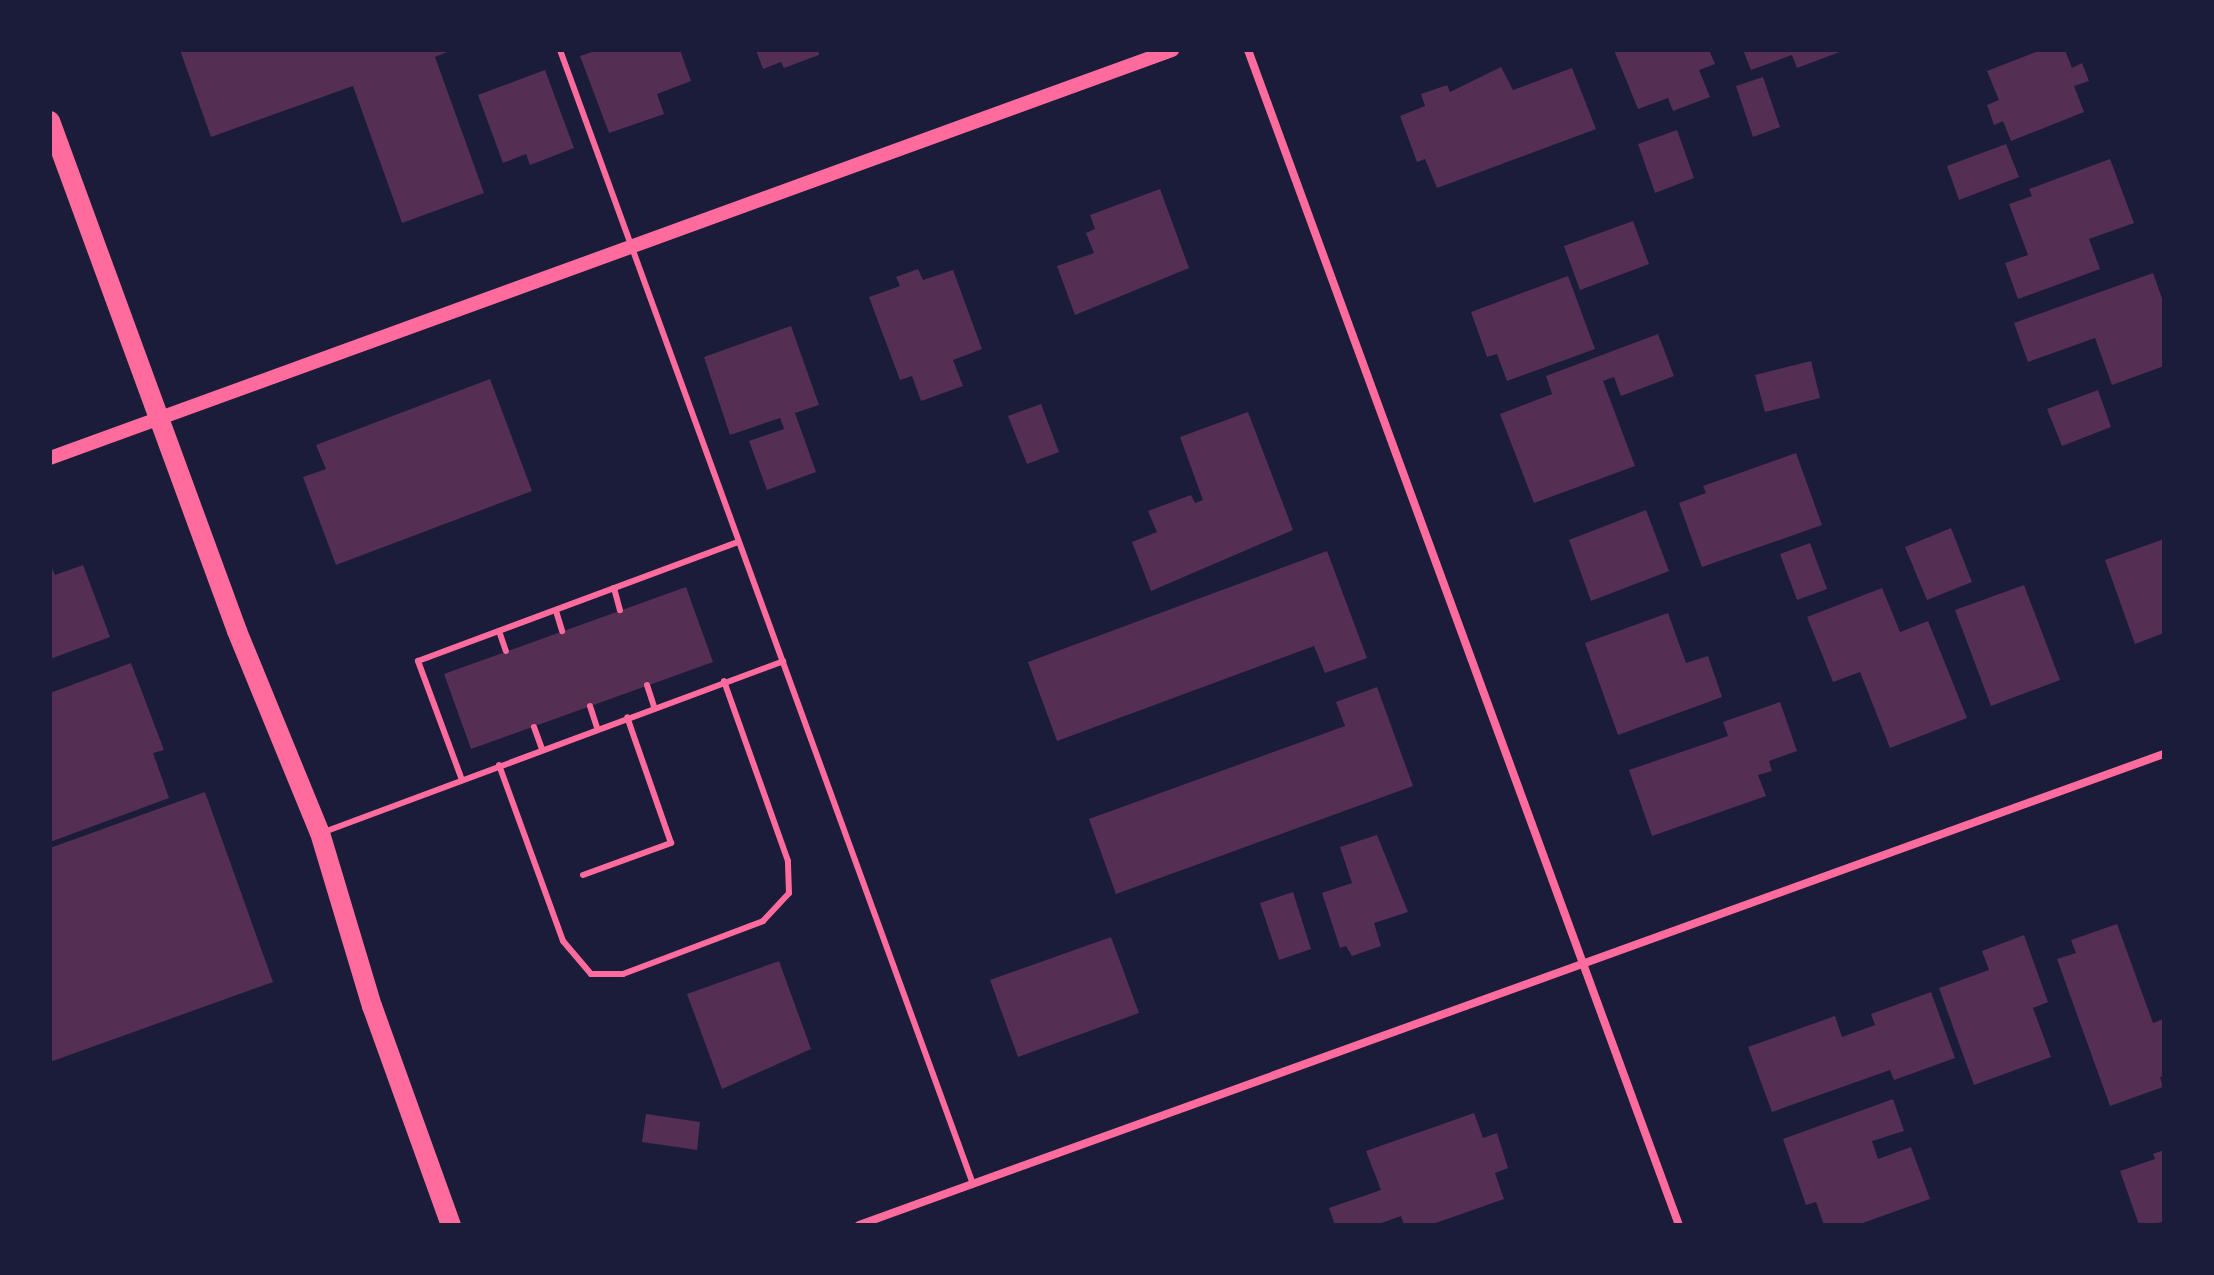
<!DOCTYPE html>
<html>
<head>
<meta charset="utf-8">
<style>
  body { margin:0 }
  #map { position:relative; width:2214px; height:1275px; overflow:hidden; background:#1b1b3a; font-family:"Fira Sans",sans-serif }
  div>[style] { position:absolute }
  .building>* { inset:0; background:#542f53 }
  .service>* { height:6px; margin:-3px; padding:0 3px; transform-origin:3px; border-radius:3px; background:#ff6b9d }
  .minor>* { height:8px; margin:-4px; padding:0 4px; transform-origin:4px; border-radius:4px; background:#ff6b9d }
  .tertiary>* { height:14px; margin:-7px; padding:0 7px; transform-origin:7px; border-radius:7px; background:#ff6b9d }
  .primary>* { height:20px; margin:-10px; padding:0 10px; transform-origin:10px; border-radius:10px; background:#ff6b9d }
  span { translate:-50% -50%; white-space:nowrap; text-align:center; line-height:1.15; -webkit-text-stroke:8px #1b1b3a; paint-order:stroke }
  .frame { position:absolute; inset:0; border:52px solid #1b1b3a; pointer-events:none }
</style>
</head>
<body>
<div id="map">
  <div class="building">
    <i style="clip-path:polygon(180px 50px,452px 50px,435px 57px,484px 193px,402px 223px,353px 86px,211px 137px)"></i>
    <i style="clip-path:polygon(598px 50px,680px 50px,691px 81px,657px 94px,664px 114px,609px 133px,580px 56px)"></i>
    <i style="clip-path:polygon(756px 50px,818px 50px,819px 55px,784px 68px,781px 62px,763px 69px)"></i>
    <i style="clip-path:polygon(1614px 50px,1709px 50px,1715px 64px,1699px 70px,1710px 97px,1673px 111px,1668px 98px,1638px 109px)"></i>
    <i style="clip-path:polygon(1743px 50px,1845px 50px,1797px 68px,1792px 55px,1751px 70px)"></i>
    <i style="clip-path:polygon(2041px 50px,2065px 50px,2072px 68px,2082px 63px,2089px 81px,2074px 86px,2084px 112px,2011px 141px,2003px 121px,1994px 125px,1987px 105px,1999px 100px,1987px 71px)"></i>
    <i style="clip-path:polygon(1501px 67px,1513px 90px,1572px 68px,1596px 129px,1437px 188px,1425px 159px,1417px 162px,1400px 116px,1425px 106px,1421px 94px,1447px 85px,1450px 92px)"></i>
    <i style="clip-path:polygon(545px 70px,574px 148px,530px 165px,526px 154px,503px 163px,478px 95px)"></i>
    <i style="clip-path:polygon(1763px 77px,1780px 127px,1753px 137px,1736px 86px)"></i>
    <i style="clip-path:polygon(1677px 130px,1694px 178px,1655px 193px,1638px 144px)"></i>
    <i style="clip-path:polygon(2006px 144px,2019px 177px,1959px 200px,1947px 166px)"></i>
    <i style="clip-path:polygon(2110px 159px,2134px 223px,2089px 239px,2100px 269px,2018px 299px,2005px 263px,2028px 255px,2009px 204px,2032px 196px,2029px 189px)"></i>
    <i style="clip-path:polygon(1160px 189px,1189px 268px,1075px 315px,1057px 266px,1094px 253px,1086px 233px,1095px 229px,1090px 215px)"></i>
    <i style="clip-path:polygon(1633px 221px,1649px 264px,1580px 290px,1564px 246px)"></i>
    <i style="clip-path:polygon(918px 269px,923px 280px,953px 270px,982px 349px,953px 360px,963px 386px,921px 401px,912px 376px,900px 380px,869px 297px,900px 286px,896px 277px)"></i>
    <i style="clip-path:polygon(2153px 273px,2164px 304px,2164px 366px,2112px 385px,2095px 338px,2028px 362px,2014px 323px)"></i>
    <i style="clip-path:polygon(1568px 276px,1595px 349px,1507px 381px,1497px 354px,1487px 357px,1471px 312px)"></i>
    <i style="clip-path:polygon(791px 326px,819px 405px,795px 413px,816px 472px,767px 490px,749px 441px,784px 429px,780px 418px,730px 435px,704px 357px)"></i>
    <i style="clip-path:polygon(1658px 334px,1674px 376px,1621px 396px,1614px 377px,1603px 381px,1635px 466px,1534px 503px,1500px 414px,1552px 394px,1546px 376px)"></i>
    <i style="clip-path:polygon(1811px 361px,1820px 398px,1765px 412px,1755px 375px)"></i>
    <i style="clip-path:polygon(490px 379px,532px 491px,336px 565px,303px 477px,326px 469px,316px 445px)"></i>
    <i style="clip-path:polygon(2098px 390px,2111px 427px,2062px 446px,2047px 409px)"></i>
    <i style="clip-path:polygon(1041px 404px,1059px 452px,1027px 464px,1008px 416px)"></i>
    <i style="clip-path:polygon(1248px 412px,1293px 530px,1151px 591px,1132px 542px,1157px 532px,1148px 511px,1191px 495px,1195px 503px,1203px 500px,1180px 437px)"></i>
    <i style="clip-path:polygon(1796px 453px,1822px 525px,1702px 567px,1679px 503px,1706px 493px,1703px 486px)"></i>
    <i style="clip-path:polygon(1646px 510px,1669px 571px,1591px 601px,1569px 540px)"></i>
    <i style="clip-path:polygon(1951px 528px,1972px 582px,1927px 600px,1905px 547px)"></i>
    <i style="clip-path:polygon(2164px 539px,2164px 633px,2135px 644px,2105px 560px)"></i>
    <i style="clip-path:polygon(1810px 543px,1827px 589px,1797px 600px,1780px 554px)"></i>
    <i style="clip-path:polygon(1327px 551px,1367px 658px,1325px 673px,1314px 646px,1057px 741px,1028px 662px)"></i>
    <i style="clip-path:polygon(50px 565px,55px 575px,83px 565px,110px 637px,50px 659px)"></i>
    <i style="clip-path:polygon(2024px 585px,2060px 680px,1991px 706px,1955px 610px)"></i>
    <i style="clip-path:polygon(686px 587px,713px 662px,471px 749px,444px 674px)"></i>
    <i style="clip-path:polygon(1882px 588px,1900px 632px,1928px 621px,1967px 718px,1890px 748px,1860px 672px,1833px 682px,1807px 617px)"></i>
    <i style="clip-path:polygon(1668px 613px,1686px 663px,1708px 656px,1722px 697px,1618px 735px,1585px 643px)"></i>
    <i style="clip-path:polygon(131px 663px,164px 750px,153px 753px,169px 798px,50px 842px,50px 693px)"></i>
    <i style="clip-path:polygon(1377px 687px,1413px 786px,1116px 894px,1089px 819px,1345px 726px,1336px 702px)"></i>
    <i style="clip-path:polygon(1780px 702px,1797px 751px,1769px 761px,1772px 771px,1758px 775px,1766px 796px,1652px 836px,1629px 770px,1728px 736px,1723px 722px)"></i>
    <i style="clip-path:polygon(205px 792px,273px 982px,50px 1062px,50px 848px)"></i>
    <i style="clip-path:polygon(1377px 835px,1408px 912px,1374px 923px,1381px 946px,1352px 956px,1346px 946px,1340px 948px,1322px 893px,1352px 883px,1340px 847px)"></i>
    <i style="clip-path:polygon(1293px 892px,1311px 949px,1279px 960px,1260px 903px)"></i>
    <i style="clip-path:polygon(2117px 924px,2153px 1023px,2164px 1019px,2164px 1076px,2160px 1077px,2163px 1087px,2110px 1106px,2057px 959px,2076px 953px,2071px 940px)"></i>
    <i style="clip-path:polygon(2024px 935px,2048px 1002px,2033px 1008px,2051px 1057px,1974px 1085px,1939px 988px,1989px 970px,1982px 951px)"></i>
    <i style="clip-path:polygon(1111px 937px,1139px 1013px,1018px 1057px,990px 980px)"></i>
    <i style="clip-path:polygon(779px 961px,811px 1049px,722px 1089px,687px 994px)"></i>
    <i style="clip-path:polygon(1931px 992px,1955px 1058px,1894px 1080px,1890px 1070px,1772px 1112px,1748px 1047px,1835px 1016px,1842px 1037px,1875px 1025px,1871px 1014px)"></i>
    <i style="clip-path:polygon(1893px 1099px,1904px 1131px,1872px 1141px,1878px 1159px,1911px 1147px,1930px 1199px,1857px 1225px,1824px 1225px,1816px 1202px,1806px 1205px,1783px 1139px)"></i>
    <i style="clip-path:polygon(1474px 1113px,1483px 1138px,1497px 1133px,1508px 1168px,1495px 1173px,1504px 1199px,1430px 1225px,1404px 1225px,1401px 1216px,1376px 1225px,1335px 1225px,1329px 1208px,1381px 1190px,1366px 1151px)"></i>
    <i style="clip-path:polygon(646px 1114px,700px 1122px,697px 1150px,642px 1142px)"></i>
    <i style="clip-path:polygon(2164px 1150px,2164px 1222px,2139px 1225px,2120px 1171px,2155px 1159px,2153px 1154px)"></i>
  </div>
  <div class="service">
    <i style="left:560px;top:50px;width:1207px;rotate:69.99deg"></i>
    <i style="left:614px;top:588px;width:23px;rotate:75deg"></i>
    <i style="left:556px;top:611px;width:21px;rotate:73deg"></i>
    <i style="left:499px;top:631px;width:21px;rotate:71deg"></i>
    <i style="left:647px;top:685px;width:22px;rotate:72deg"></i>
    <i style="left:590px;top:706px;width:23px;rotate:72deg"></i>
    <i style="left:534px;top:727px;width:23px;rotate:70deg"></i>
    <i style="left:499px;top:765px;width:187px;rotate:70deg"></i>
    <i style="left:563px;top:941px;width:43px;rotate:49.7deg"></i>
    <i style="left:591px;top:974px;width:32px"></i>
    <i style="left:623px;top:974px;width:150px;rotate:-20.7deg"></i>
    <i style="left:763px;top:921px;width:38px;rotate:-47deg"></i>
    <i style="left:789px;top:893px;width:32px;rotate:-92deg"></i>
    <i style="left:788px;top:861px;width:191px;rotate:-109.6deg"></i>
    <i style="left:462px;top:780px;width:127px;rotate:-110.3deg"></i>
    <i style="left:418px;top:661px;width:341px;rotate:-20.4deg"></i>
    <i style="left:324px;top:832px;width:490px;rotate:-20.4deg"></i>
    <i style="left:583px;top:875px;width:94px;rotate:-20deg"></i>
    <i style="left:671px;top:843px;width:133px;rotate:-109.2deg"></i>
  </div>
  <div class="minor">
    <i style="left:1248px;top:50px;width:1252px;rotate:69.86deg"></i>
    <i style="left:859px;top:1225px;width:1387px;rotate:-19.85deg"></i>
  </div>
  <div class="tertiary">
    <i style="left:50px;top:458px;width:1194px;rotate:-19.98deg"></i>
  </div>
  <div class="primary">
    <i style="left:50px;top:121px;width:543px;rotate:69.86deg"></i>
    <i style="left:237px;top:631px;width:218px;rotate:67.7deg"></i>
    <i style="left:320px;top:833px;width:181px;rotate:73.3deg"></i>
    <i style="left:372px;top:1006px;width:233px;rotate:70.2deg"></i>
  </div>
  <div class="frame"></div>
</div>
</body>
</html>
